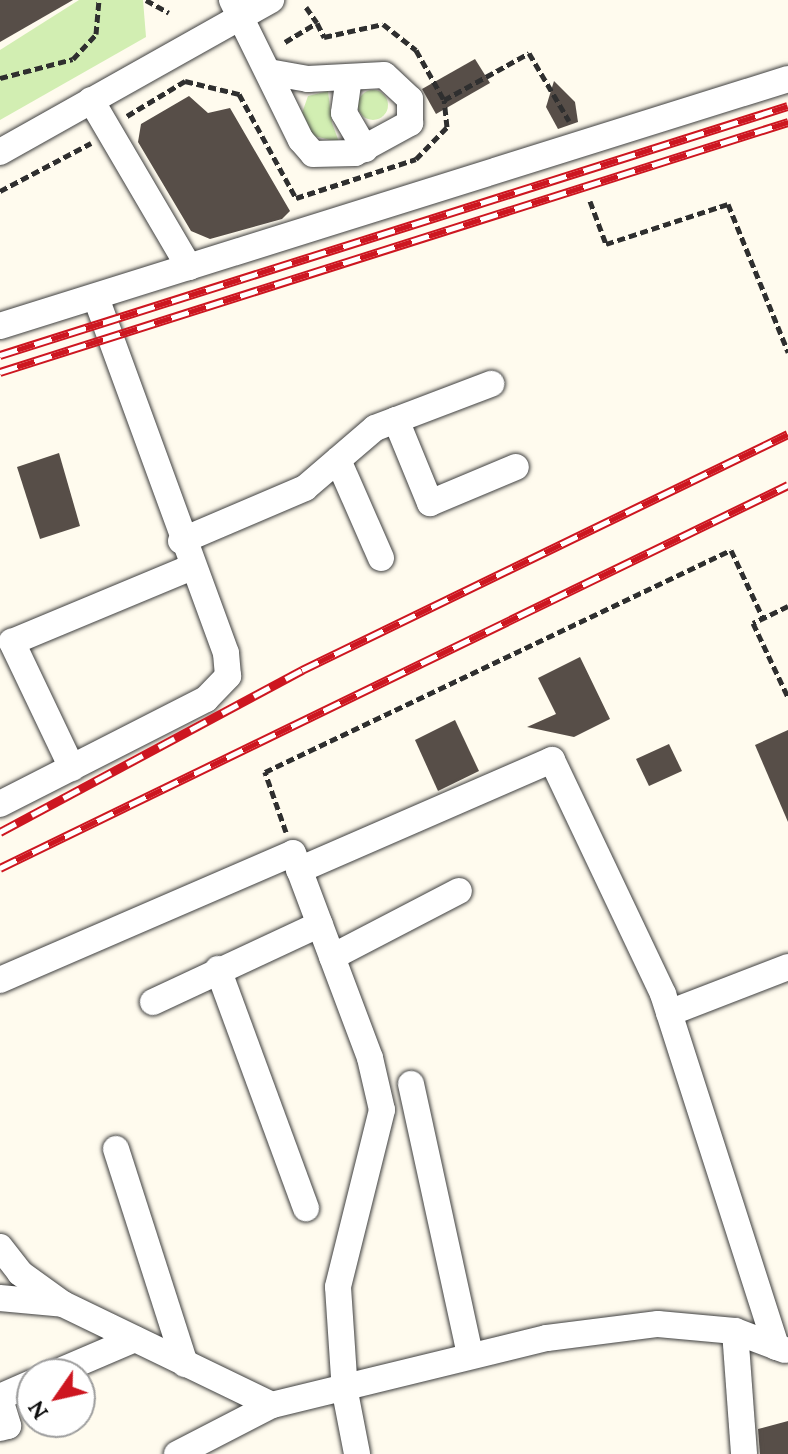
<!DOCTYPE html>
<html>
<head>
<meta charset="utf-8">
<style>
  body { margin:0 }
  #map { position:relative; width:788px; height:1454px; overflow:hidden; background:#fffbee; font-family:Lora,serif }
  div>[style] { position:absolute }
  .green>* { inset:0; background:#d2eeb2 }
  .round { border-radius:50% }
  .building>* { inset:0; background:#574e48 }
  .path>* { height:5px; margin-top:-2.5px; transform-origin:0; background:repeating-linear-gradient(90deg,#2f2f2f 0 8px,transparent 0 12px) }
  .roads { filter:drop-shadow(0 0 2px #404040) drop-shadow(0 0 2px #404040) }
  .minor>* { height:26px; margin:-13px; padding:0 13px; transform-origin:13px; border-radius:13px; background:#fff }
  .rail>* { height:9px; margin-top:-4.5px; transform-origin:0; background:repeating-linear-gradient(90deg,#fff 0 18px,#cd1620 0 36px); box-sizing:border-box; border-block:2px solid #cd1620 }
  span { translate:-50% -50%; white-space:nowrap; text-align:center; line-height:1.15; -webkit-text-stroke:8px #fff; paint-order:stroke }
  .north { position:absolute; left:16px; top:1358px; width:80px; height:80px; box-sizing:border-box; background:#fff; border:2px solid #9e9e9e; border-radius:50%; rotate:236deg; font-size:22px; font-weight:700; line-height:32px; text-align:center; color:#0d0d0d }
  .north::after { content:''; display:block; margin:auto; width:28px; height:36px; background:#cd1620; clip-path:polygon(50% 0,100% 100%,50% 72%,0 100%) }
</style>
</head>
<body>
<div id="map">
  <div class="green">
    <i style="clip-path:polygon(79px 0,143px 0,146px 37px,0 120px,0 50px)"></i>
    <i class="round" style="left:358px;top:90px;width:30px;height:30px"></i>
    <i style="clip-path:polygon(328px 91px,332px 123px,339px 142px,314px 136px,302px 113px,308px 96px)"></i>
  </div>
  <div class="building">
    <i style="clip-path:polygon(0 0,73px 0,0 42px)"></i>
    <i style="clip-path:polygon(475px 59px,490px 83px,436px 114px,422px 89px)"></i>
    <i style="clip-path:polygon(554px 81px,575px 102px,578px 122px,558px 129px,546px 107px)"></i>
    <i style="clip-path:polygon(189px 96px,208px 113px,230px 108px,290px 211px,282px 219px,210px 239px,191px 231px,138px 142px,141px 124px)"></i>
    <i style="clip-path:polygon(59px 453px,80px 526px,40px 539px,17px 467px)"></i>
    <i style="clip-path:polygon(580px 657px,610px 719px,574px 737px,527px 727px,556px 714px,538px 678px)"></i>
    <i style="clip-path:polygon(455px 720px,479px 771px,438px 791px,415px 740px)"></i>
    <i style="clip-path:polygon(788px 730px,788px 822px,755px 745px)"></i>
    <i style="clip-path:polygon(669px 744px,682px 771px,649px 786px,636px 759px)"></i>
    <i style="clip-path:polygon(788px 1421px,788px 1454px,760px 1454px,758px 1429px)"></i>
  </div>
  <div class="path">
    <i style="left:146px;top:0;width:26px;rotate:29deg"></i>
    <i style="left:306px;top:7px;width:19px;rotate:55deg"></i>
    <i style="left:285px;top:42px;width:37px;rotate:-31deg"></i>
    <i style="left:317px;top:23px;width:16px;rotate:63deg"></i>
    <i style="left:324px;top:37px;width:60px;rotate:-12.4deg"></i>
    <i style="left:383px;top:24px;width:42px;rotate:38.2deg"></i>
    <i style="left:416px;top:50px;width:57px;rotate:60.8deg"></i>
    <i style="left:0;top:78px;width:75px;rotate:-14.6deg"></i>
    <i style="left:73px;top:59px;width:34px;rotate:-47deg"></i>
    <i style="left:96px;top:34px;width:34px;rotate:-85deg"></i>
    <i style="left:127px;top:116px;width:68px;rotate:-31.1deg"></i>
    <i style="left:185px;top:81px;width:56px;rotate:13.5deg"></i>
    <i style="left:239px;top:94px;width:119px;rotate:61.3deg"></i>
    <i style="left:296px;top:198px;width:126px;rotate:-18deg"></i>
    <i style="left:416px;top:159px;width:45px;rotate:-45.9deg"></i>
    <i style="left:447px;top:127px;width:27px;rotate:-96deg"></i>
    <i style="left:444px;top:100px;width:97px;rotate:-28.9deg"></i>
    <i style="left:529px;top:53px;width:79px;rotate:59.5deg"></i>
    <i style="left:0;top:191px;width:103px;rotate:-27.8deg"></i>
    <i style="left:590px;top:201px;width:46px;rotate:69.6deg"></i>
    <i style="left:606px;top:244px;width:128px;rotate:-18.2deg"></i>
    <i style="left:728px;top:204px;width:160px;rotate:67.9deg"></i>
    <i style="left:788px;top:606px;width:39px;rotate:154deg"></i>
    <i style="left:753px;top:623px;width:82px;rotate:64.7deg"></i>
    <i style="left:286px;top:832px;width:64px;rotate:-109.3deg"></i>
    <i style="left:265px;top:772px;width:516px;rotate:-25.47deg"></i>
    <i style="left:731px;top:550px;width:75px;rotate:64.8deg"></i>
  </div>
  <div class="roads">
    <div class="minor">
      <i style="left:232px;top:0;width:156px;rotate:63.8deg"></i>
      <i style="left:301px;top:140px;width:18px;rotate:49deg"></i>
      <i style="left:313px;top:154px;width:42px;rotate:-1.4deg"></i>
      <i style="left:355px;top:153px;width:63px;rotate:-28.6deg"></i>
      <i style="left:410px;top:123px;width:24px;rotate:-90deg"></i>
      <i style="left:410px;top:99px;width:35px;rotate:-137deg"></i>
      <i style="left:384px;top:75px;width:76px;rotate:177deg"></i>
      <i style="left:308px;top:79px;width:40px;rotate:-170deg"></i>
      <i style="left:349px;top:77px;width:36px;rotate:98deg"></i>
      <i style="left:344px;top:113px;width:42px;rotate:59.7deg"></i>
      <i style="left:91px;top:100px;width:194px;rotate:59.6deg"></i>
      <i style="left:0;top:152px;width:311px;rotate:-29.3deg"></i>
      <i style="left:0;top:326px;width:826px;rotate:-17.4deg"></i>
      <i style="left:396px;top:420px;width:102px;rotate:-20.8deg"></i>
      <i style="left:338px;top:460px;width:107px;rotate:66.3deg"></i>
      <i style="left:181px;top:541px;width:135px;rotate:-23.1deg"></i>
      <i style="left:305px;top:488px;width:92px;rotate:-40.6deg"></i>
      <i style="left:375px;top:428px;width:22px;rotate:-21deg"></i>
      <i style="left:396px;top:420px;width:90px;rotate:67.7deg"></i>
      <i style="left:430px;top:503px;width:93px;rotate:-22.7deg"></i>
      <i style="left:72px;top:768px;width:140px;rotate:-115.5deg"></i>
      <i style="left:12px;top:642px;width:195px;rotate:-22.6deg"></i>
      <i style="left:0;top:804px;width:231px;rotate:-27deg"></i>
      <i style="left:206px;top:699px;width:32px;rotate:-46deg"></i>
      <i style="left:228px;top:676px;width:23px;rotate:-95deg"></i>
      <i style="left:226px;top:653px;width:379px;rotate:-110.1deg"></i>
      <i style="left:299px;top:870px;width:276px;rotate:-23.5deg"></i>
      <i style="left:552px;top:760px;width:259px;rotate:64.6deg"></i>
      <i style="left:663px;top:994px;width:371px;rotate:72.2deg"></i>
      <i style="left:332px;top:957px;width:143px;rotate:-27.5deg"></i>
      <i style="left:218px;top:969px;width:255px;rotate:69.8deg"></i>
      <i style="left:0;top:980px;width:319px;rotate:-23.4deg"></i>
      <i style="left:293px;top:853px;width:219px;rotate:69.4deg"></i>
      <i style="left:370px;top:1058px;width:53px;rotate:77deg"></i>
      <i style="left:382px;top:1110px;width:182px;rotate:104deg"></i>
      <i style="left:338px;top:1287px;width:105px;rotate:86.2deg"></i>
      <i style="left:345px;top:1392px;width:63px;rotate:79deg"></i>
      <i style="left:153px;top:1002px;width:184px;rotate:-25deg"></i>
      <i style="left:669px;top:1013px;width:128px;rotate:-21.1deg"></i>
      <i style="left:411px;top:1084px;width:277px;rotate:77.7deg"></i>
      <i style="left:116px;top:1149px;width:226px;rotate:72.2deg"></i>
      <i style="left:0;top:1247px;width:33px;rotate:52deg"></i>
      <i style="left:20px;top:1273px;width:53px;rotate:35.8deg"></i>
      <i style="left:63px;top:1304px;width:232px;rotate:25.8deg"></i>
      <i style="left:272px;top:1405px;width:283px;rotate:-13.7deg"></i>
      <i style="left:547px;top:1338px;width:112px;rotate:-7.2deg"></i>
      <i style="left:658px;top:1324px;width:77px;rotate:5.2deg"></i>
      <i style="left:735px;top:1331px;width:53px;rotate:20.8deg"></i>
      <i style="left:0;top:1298px;width:63px;rotate:5.4deg"></i>
      <i style="left:735px;top:1331px;width:123px;rotate:85.8deg"></i>
      <i style="left:53px;top:1374px;width:89px;rotate:-23.1deg"></i>
      <i style="left:0;top:1397px;width:35px;rotate:-24deg"></i>
      <i style="left:0;top:1399px;width:28px;rotate:73deg"></i>
      <i style="left:8px;top:1426px;width:8px;rotate:166deg"></i>
      <i style="left:177px;top:1454px;width:107px;rotate:-27.3deg"></i>
    </div>
  </div>
  <div class="rail">
    <i style="left:0;top:355px;width:826px;rotate:-17.54deg"></i>
    <i style="left:0;top:372px;width:827px;rotate:-17.6deg"></i>
    <i style="left:0;top:832px;width:343px;rotate:-28.2deg"></i>
    <i style="left:302px;top:670px;width:540px;rotate:-25.9deg"></i>
    <i style="left:0;top:868px;width:876px;rotate:-25.92deg"></i>
  </div>
  <div class="north">N</div>
</div>
</body>
</html>
